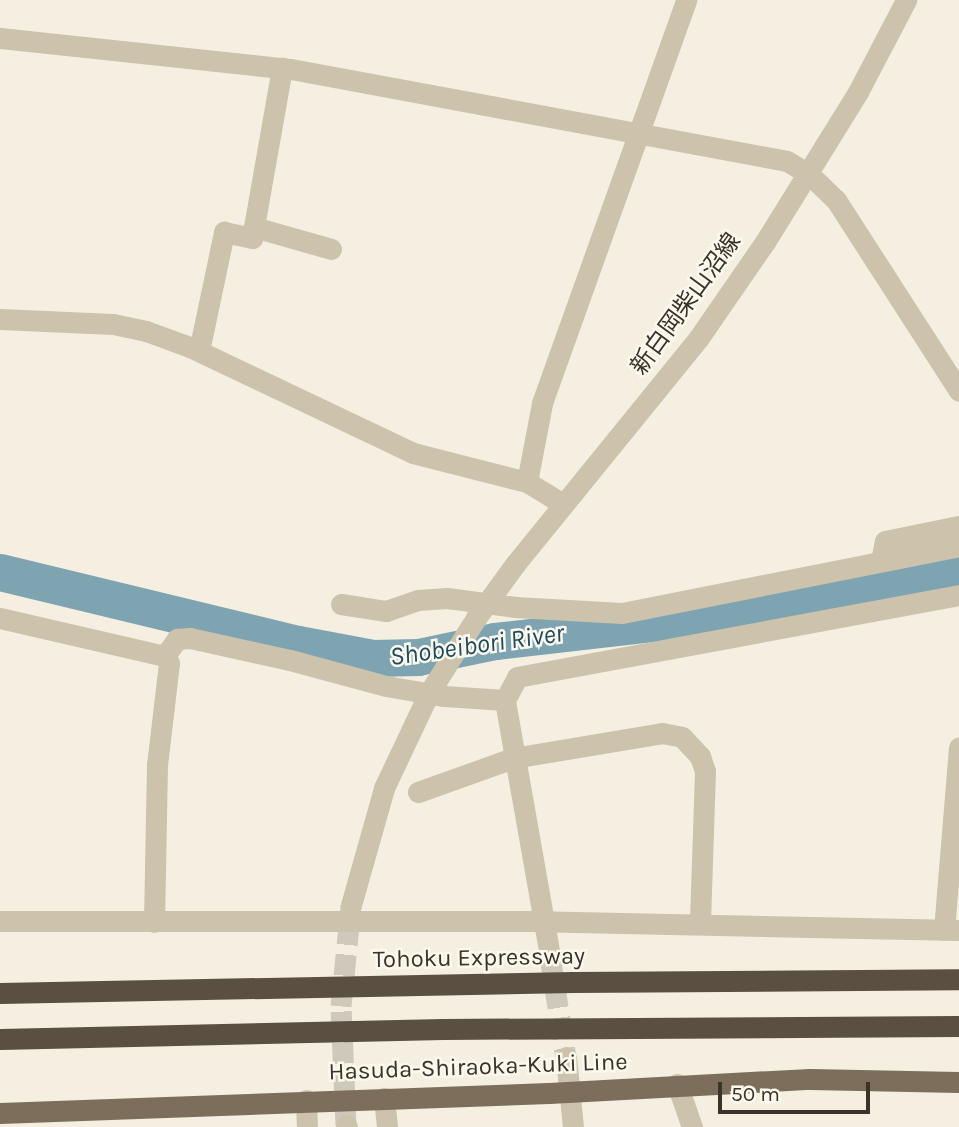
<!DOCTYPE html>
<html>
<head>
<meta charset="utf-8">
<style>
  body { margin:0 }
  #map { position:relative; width:959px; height:1127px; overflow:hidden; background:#f4efe0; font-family:Karla,"Noto Sans JP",sans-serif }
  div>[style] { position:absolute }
  .river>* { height:37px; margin:-18.5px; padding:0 18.5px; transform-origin:18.5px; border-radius:18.5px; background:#7ea4b2 }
  .minor-tunnel>* { height:21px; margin-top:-10.5px; transform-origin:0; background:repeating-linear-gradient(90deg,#cfc9bc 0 21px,transparent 0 31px) }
  .minor>* { height:21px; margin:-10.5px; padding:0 10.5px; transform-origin:10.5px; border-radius:10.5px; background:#cdc2ab }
  .major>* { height:21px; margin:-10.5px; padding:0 10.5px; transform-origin:10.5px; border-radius:10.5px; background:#7c6e5b }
  .highway>* { height:21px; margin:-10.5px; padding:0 10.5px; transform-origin:10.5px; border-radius:10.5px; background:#5b4f41 }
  span { translate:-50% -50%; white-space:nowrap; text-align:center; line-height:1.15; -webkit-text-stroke:5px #fbf8ed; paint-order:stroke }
  .street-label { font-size:24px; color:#3a332a }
  .water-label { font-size:26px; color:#1e4b5d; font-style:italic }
  .scale { position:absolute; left:718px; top:1082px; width:152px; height:32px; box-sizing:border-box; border:4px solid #3a332a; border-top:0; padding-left:9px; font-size:21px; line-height:24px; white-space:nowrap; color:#3a332a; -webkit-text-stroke:5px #fbf8ed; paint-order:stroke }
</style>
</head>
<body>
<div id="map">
  <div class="river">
    <i style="left:0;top:572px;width:307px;rotate:13.6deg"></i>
    <i style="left:298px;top:644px;width:76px;rotate:10.6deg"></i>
    <i style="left:373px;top:658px;width:45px;rotate:-1.3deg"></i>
    <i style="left:418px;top:657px;width:79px;rotate:-11.7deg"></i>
    <i style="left:495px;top:641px;width:195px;rotate:-6.5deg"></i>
    <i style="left:689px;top:619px;width:274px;rotate:-10.3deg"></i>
  </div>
  <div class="minor-tunnel">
    <i style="left:550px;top:956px;width:102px;rotate:81deg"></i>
    <i style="left:346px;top:1125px;width:119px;rotate:-92.4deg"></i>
    <i style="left:341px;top:1006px;width:101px;rotate:-84.3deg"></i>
  </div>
  <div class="minor">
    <i style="left:0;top:38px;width:293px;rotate:6.1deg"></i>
    <i style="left:291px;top:69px;width:504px;rotate:10.51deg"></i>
    <i style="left:787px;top:161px;width:26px;rotate:31deg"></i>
    <i style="left:809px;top:174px;width:37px;rotate:44deg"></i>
    <i style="left:836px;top:200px;width:227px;rotate:57.2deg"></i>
    <i style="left:254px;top:227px;width:80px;rotate:15.9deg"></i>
    <i style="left:0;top:319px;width:113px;rotate:2.5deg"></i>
    <i style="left:113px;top:324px;width:34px;rotate:12deg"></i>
    <i style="left:146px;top:331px;width:47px;rotate:20deg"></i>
    <i style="left:190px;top:347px;width:247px;rotate:25.4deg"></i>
    <i style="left:413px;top:453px;width:118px;rotate:14.3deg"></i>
    <i style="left:527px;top:482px;width:42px;rotate:31.4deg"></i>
    <i style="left:199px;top:351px;width:122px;rotate:-78.1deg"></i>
    <i style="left:224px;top:232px;width:29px;rotate:12deg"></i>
    <i style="left:252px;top:238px;width:173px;rotate:-80deg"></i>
    <i style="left:527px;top:482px;width:80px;rotate:-79.2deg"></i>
    <i style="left:542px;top:403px;width:428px;rotate:-70.3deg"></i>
    <i style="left:881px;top:561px;width:20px;rotate:-79deg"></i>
    <i style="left:885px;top:541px;width:76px;rotate:-11.5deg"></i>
    <i style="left:341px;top:604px;width:46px;rotate:8.8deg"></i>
    <i style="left:386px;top:611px;width:34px;rotate:-19deg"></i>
    <i style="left:418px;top:600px;width:29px;rotate:-4deg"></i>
    <i style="left:447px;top:598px;width:69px;rotate:7.5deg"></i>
    <i style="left:515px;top:607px;width:107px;rotate:3.2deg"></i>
    <i style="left:622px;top:613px;width:344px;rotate:-11.2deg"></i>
    <i style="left:0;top:618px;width:169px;rotate:13deg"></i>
    <i style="left:165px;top:656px;width:8px;rotate:60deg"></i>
    <i style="left:169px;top:663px;width:103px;rotate:96.7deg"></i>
    <i style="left:157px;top:765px;width:157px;rotate:91.1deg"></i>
    <i style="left:165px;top:656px;width:21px;rotate:-55deg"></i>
    <i style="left:177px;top:639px;width:13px;rotate:-4deg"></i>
    <i style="left:190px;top:638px;width:102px;rotate:12.4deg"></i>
    <i style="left:290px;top:660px;width:99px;rotate:15.2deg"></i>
    <i style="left:386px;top:686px;width:59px;rotate:9.8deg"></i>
    <i style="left:444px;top:696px;width:61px;rotate:3.8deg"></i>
    <i style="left:418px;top:792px;width:101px;rotate:-19.7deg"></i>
    <i style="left:513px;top:758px;width:151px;rotate:-9.5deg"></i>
    <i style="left:662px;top:733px;width:20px;rotate:11deg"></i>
    <i style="left:682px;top:737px;width:26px;rotate:47deg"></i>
    <i style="left:700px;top:756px;width:16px;rotate:72deg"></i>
    <i style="left:705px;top:771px;width:152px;rotate:91.9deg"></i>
    <i style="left:351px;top:905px;width:122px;rotate:-74.2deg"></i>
    <i style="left:384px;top:788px;width:105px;rotate:-64.7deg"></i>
    <i style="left:429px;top:693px;width:89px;rotate:-57.9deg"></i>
    <i style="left:476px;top:618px;width:68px;rotate:-54deg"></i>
    <i style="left:516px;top:563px;width:289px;rotate:-50.9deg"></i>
    <i style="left:698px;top:339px;width:118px;rotate:-55.4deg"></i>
    <i style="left:765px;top:242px;width:176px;rotate:-58.2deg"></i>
    <i style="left:858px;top:92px;width:104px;rotate:-62.4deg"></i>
    <i style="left:0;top:921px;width:528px"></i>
    <i style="left:528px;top:921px;width:431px;rotate:1.2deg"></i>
    <i style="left:944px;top:930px;width:183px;rotate:-85.3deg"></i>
    <i style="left:550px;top:956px;width:260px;rotate:-100deg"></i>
    <i style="left:505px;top:700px;width:26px;rotate:-62deg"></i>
    <i style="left:517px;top:677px;width:450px;rotate:-10.5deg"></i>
    <i style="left:566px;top:1057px;width:70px;rotate:84.3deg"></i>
    <i style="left:677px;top:1084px;width:46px;rotate:70.8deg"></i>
    <i style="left:384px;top:1098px;width:29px;rotate:84deg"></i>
    <i style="left:306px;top:1100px;width:27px;rotate:88deg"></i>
    <i style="left:346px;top:1125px;width:2px;rotate:63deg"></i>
  </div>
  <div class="major">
    <i style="left:0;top:1113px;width:549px;rotate:-2.09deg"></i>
    <i style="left:549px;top:1093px;width:261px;rotate:-3.1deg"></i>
    <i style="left:810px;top:1079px;width:149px;rotate:1.2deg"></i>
  </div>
  <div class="highway">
    <i style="left:0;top:993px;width:573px;rotate:-1.1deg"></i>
    <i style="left:573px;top:982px;width:386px;rotate:-0.4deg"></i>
    <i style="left:0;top:1039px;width:443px;rotate:-1.3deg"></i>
    <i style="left:443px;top:1029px;width:516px;rotate:-0.33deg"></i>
  </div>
  <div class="street-label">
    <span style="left:686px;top:304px;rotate:-54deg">新白岡柴山沼線</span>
    <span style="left:479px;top:958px;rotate:-1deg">Tohoku Expressway</span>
    <span style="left:478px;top:1067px;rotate:-2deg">Hasuda-Shiraoka-Kuki Line</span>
  </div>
  <div class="water-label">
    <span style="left:477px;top:645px;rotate:-8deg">Shobeibori River</span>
  </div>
  <div class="scale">50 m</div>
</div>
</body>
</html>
